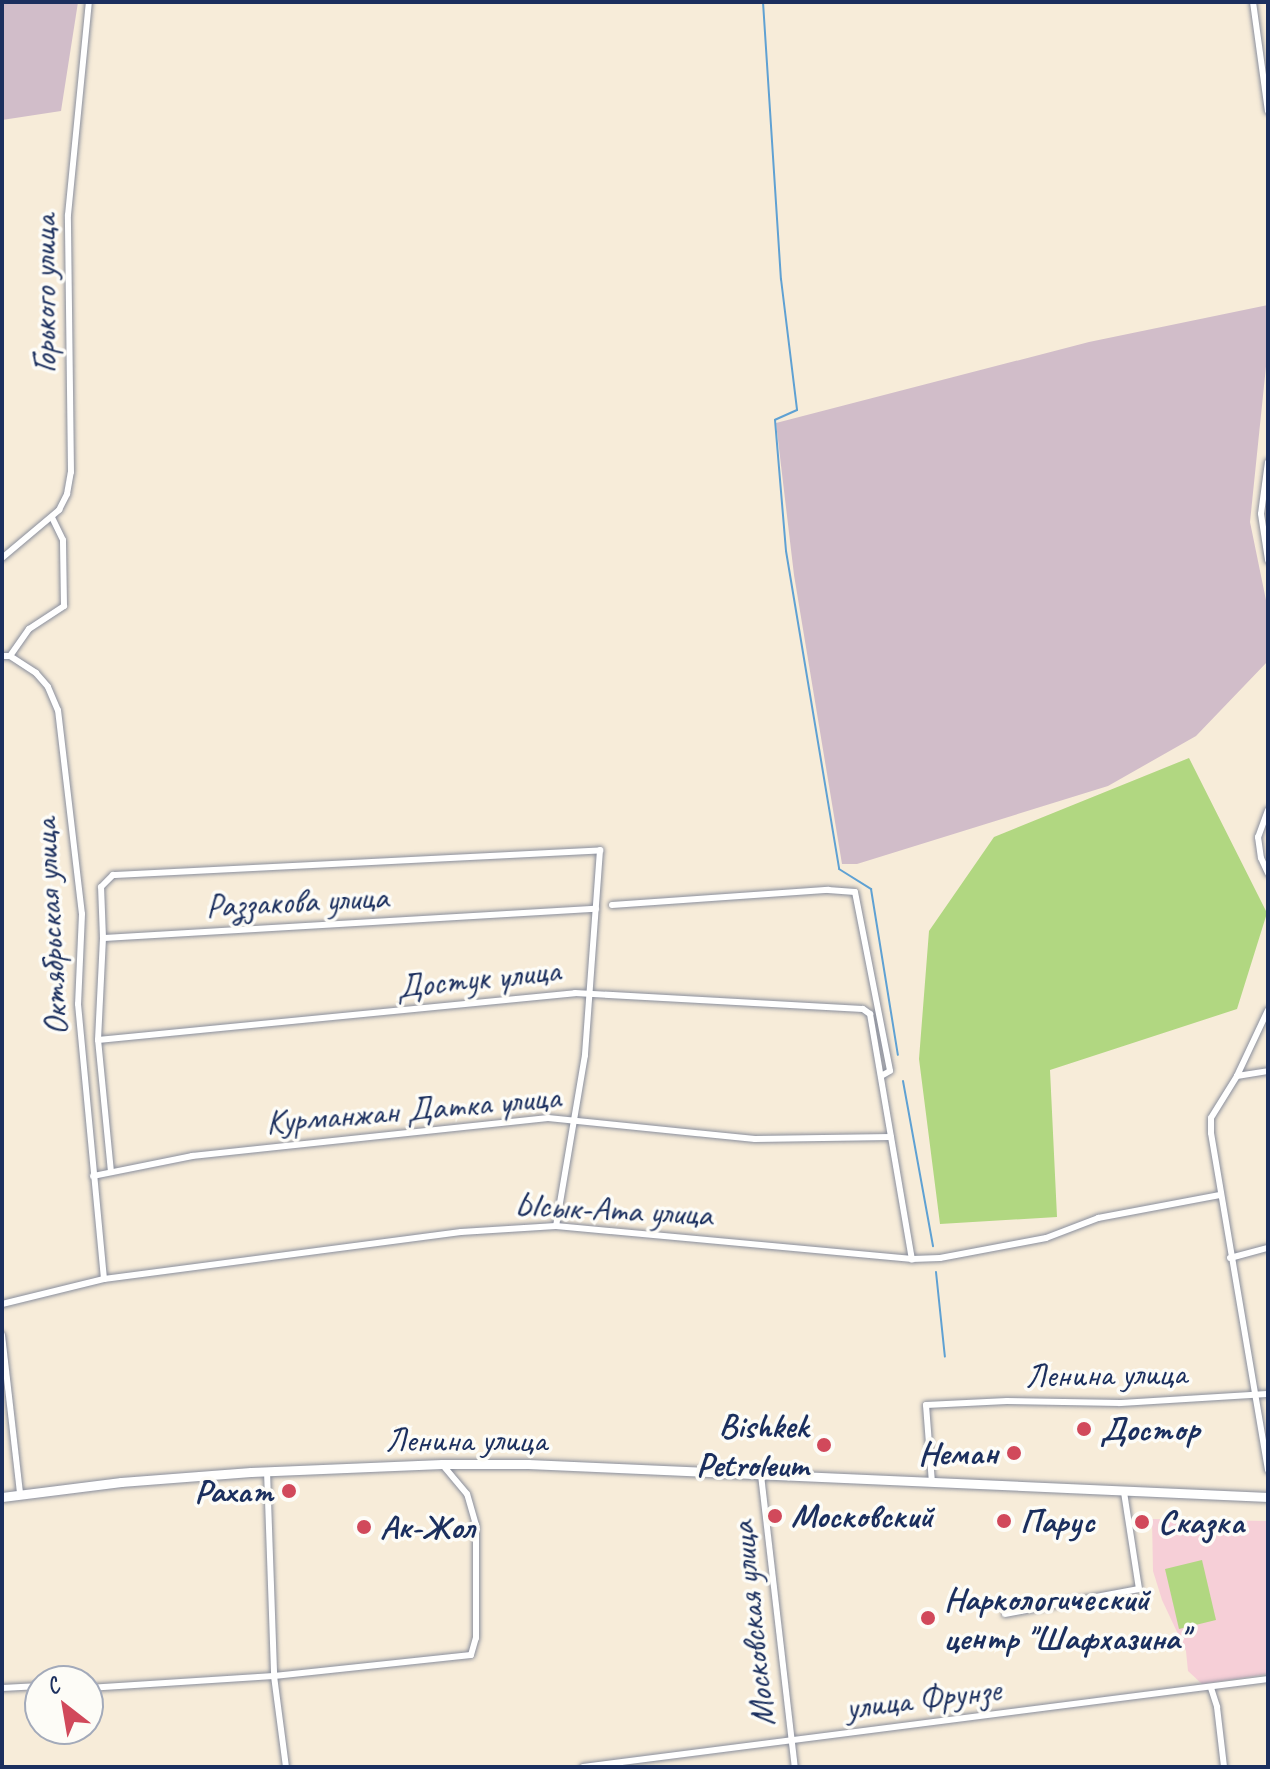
<!DOCTYPE html>
<html>
<head>
<meta charset="utf-8">
<style>
  body { margin:0 }
  #map { position:relative; width:1270px; height:1769px; overflow:hidden; background:#f7ecd9; font-family:Caveat,sans-serif }
  div>[style] { position:absolute }
  .built>* { inset:0; background:#f6cfd7 }
  .industrial>* { inset:0; background:#d1bdc9 }
  .green>* { inset:0; background:#b1d781 }
  .stream>* { height:2px; margin:-1px; padding:0 1px; transform-origin:1px; border-radius:1px; background:#5fa1d3 }
  .roads { filter:drop-shadow(0 0 2px #898e9c) drop-shadow(0 0 2px #898e9c) }
  .street>* { height:6px; margin:-3px; padding:0 3px; transform-origin:3px; border-radius:3px; background:#fff }
  .primary>* { height:9px; margin:-4.5px; padding:0 4.5px; transform-origin:4.5px; border-radius:4.5px; background:#fff }
  .dots>* { width:22px; height:22px; translate:-50% -50%; box-sizing:border-box; border:4px solid #fdfcf7; border-radius:50% }
  span { translate:-50% -50%; white-space:nowrap; text-align:center; line-height:1.15; -webkit-text-stroke:7px #fdfcf7; paint-order:stroke }
  .street-label { font-size:34px; color:#1b2f5e }
  .poi-label { font-size:34px; color:#1b2f5e; font-weight:700 }
  .right { translate:-100% -50%; text-align:right }
  .left { translate:0 -50%; text-align:left }
  .frame { position:absolute; inset:0; border:4px solid #1b2f5e; pointer-events:none }
  .north { position:absolute; left:24px; top:1665px; width:80px; height:80px; box-sizing:border-box; background:#fdfcf7; border:2px solid #a3aaba; border-radius:50%; rotate:329deg; font-size:22px; font-weight:700; line-height:32px; text-align:center; color:#1b2f5e }
  .north::after { content:''; display:block; margin:auto; width:28px; height:36px; background:#d1495b; clip-path:polygon(50% 0,100% 100%,50% 72%,0 100%) }
</style>
</head>
<body>
<div id="map">
  <div class="built">
    <i style="clip-path:polygon(1152px 1519px,1268px 1521px,1268px 1674px,1202px 1684px,1188px 1671px,1186px 1651px,1162px 1600px,1153px 1571px)"></i>
  </div>
  <div class="industrial">
    <i style="clip-path:polygon(2px 2px,78px 2px,61px 111px,2px 120px)"></i>
    <i style="clip-path:polygon(1268px 305px,1268px 347px,1250px 522px,1268px 610px,1268px 661px,1196px 736px,1108px 786px,857px 864px,842px 864px,794px 575px,776px 423px,1089px 342px)"></i>
  </div>
  <div class="green">
    <i style="clip-path:polygon(1189px 758px,1267px 913px,1237px 1009px,1050px 1070px,1057px 1217px,940px 1224px,919px 1059px,929px 931px,994px 837px)"></i>
    <i style="clip-path:polygon(1202px 1560px,1216px 1620px,1179px 1629px,1165px 1569px)"></i>
  </div>
  <div class="stream">
    <i style="left:763px;top:2px;width:278px;rotate:86.3deg"></i>
    <i style="left:781px;top:279px;width:132px;rotate:83deg"></i>
    <i style="left:797px;top:410px;width:24px;rotate:156deg"></i>
    <i style="left:775px;top:420px;width:131px;rotate:85.2deg"></i>
    <i style="left:786px;top:551px;width:322px;rotate:80.5deg"></i>
    <i style="left:839px;top:869px;width:38px;rotate:32deg"></i>
    <i style="left:871px;top:889px;width:168px;rotate:80.8deg"></i>
    <i style="left:903px;top:1081px;width:168px;rotate:79.7deg"></i>
    <i style="left:936px;top:1272px;width:85px;rotate:84deg"></i>
  </div>
  <div class="roads">
    <div class="street">
      <i style="left:1253px;top:2px;width:110px;rotate:82.2deg"></i>
      <i style="left:1268px;top:462px;width:52px;rotate:97.7deg"></i>
      <i style="left:1261px;top:514px;width:47px;rotate:81.3deg"></i>
      <i style="left:2px;top:558px;width:75px;rotate:-40.1deg"></i>
      <i style="left:59px;top:510px;width:18px;rotate:-63deg"></i>
      <i style="left:67px;top:494px;width:22px;rotate:-80deg"></i>
      <i style="left:71px;top:472px;width:257px;rotate:-90.7deg"></i>
      <i style="left:68px;top:215px;width:214px;rotate:-84.4deg"></i>
      <i style="left:2px;top:656px;width:8px"></i>
      <i style="left:10px;top:656px;width:31px;rotate:33deg"></i>
      <i style="left:36px;top:673px;width:18px;rotate:49deg"></i>
      <i style="left:48px;top:687px;width:25px;rotate:67deg"></i>
      <i style="left:58px;top:710px;width:205px;rotate:83.3deg"></i>
      <i style="left:82px;top:914px;width:90px;rotate:92.5deg"></i>
      <i style="left:78px;top:1004px;width:276px;rotate:84.6deg"></i>
      <i style="left:10px;top:656px;width:33px;rotate:-55deg"></i>
      <i style="left:29px;top:629px;width:42px;rotate:-33.3deg"></i>
      <i style="left:64px;top:606px;width:66px;rotate:-90.9deg"></i>
      <i style="left:63px;top:540px;width:25px;rotate:-116deg"></i>
      <i style="left:1268px;top:810px;width:29px;rotate:110deg"></i>
      <i style="left:1258px;top:837px;width:21px;rotate:82deg"></i>
      <i style="left:1261px;top:858px;width:17px;rotate:65deg"></i>
      <i style="left:612px;top:905px;width:217px;rotate:-4deg"></i>
      <i style="left:828px;top:890px;width:27px;rotate:4deg"></i>
      <i style="left:855px;top:892px;width:182px;rotate:78.9deg"></i>
      <i style="left:890px;top:1071px;width:10px;rotate:151deg"></i>
      <i style="left:103px;top:938px;width:51px;rotate:-92.2deg"></i>
      <i style="left:101px;top:887px;width:17px;rotate:-45deg"></i>
      <i style="left:113px;top:875px;width:488px;rotate:-2.9deg"></i>
      <i style="left:600px;top:850px;width:206px;rotate:94.2deg"></i>
      <i style="left:585px;top:1055px;width:173px;rotate:99.6deg"></i>
      <i style="left:1268px;top:1010px;width:73px;rotate:115.2deg"></i>
      <i style="left:1237px;top:1076px;width:49px;rotate:121.8deg"></i>
      <i style="left:1211px;top:1118px;width:15px;rotate:90deg"></i>
      <i style="left:1211px;top:1133px;width:342px;rotate:80.4deg"></i>
      <i style="left:98px;top:1040px;width:479px;rotate:-5.6deg"></i>
      <i style="left:575px;top:993px;width:288px;rotate:3.2deg"></i>
      <i style="left:863px;top:1009px;width:9px;rotate:36deg"></i>
      <i style="left:870px;top:1014px;width:249px;rotate:80.3deg"></i>
      <i style="left:1237px;top:1076px;width:31px;rotate:-9deg"></i>
      <i style="left:111px;top:1172px;width:133px;rotate:-95.6deg"></i>
      <i style="left:98px;top:1040px;width:102px;rotate:-87.2deg"></i>
      <i style="left:103px;top:938px;width:494px;rotate:-3.4deg"></i>
      <i style="left:93px;top:1176px;width:101px;rotate:-11.4deg"></i>
      <i style="left:192px;top:1156px;width:358px;rotate:-6.1deg"></i>
      <i style="left:548px;top:1118px;width:208px;rotate:5.8deg"></i>
      <i style="left:755px;top:1139px;width:136px;rotate:-0.8deg"></i>
      <i style="left:1230px;top:1258px;width:39px;rotate:-15deg"></i>
      <i style="left:2px;top:1304px;width:105px;rotate:-13.8deg"></i>
      <i style="left:104px;top:1279px;width:360px;rotate:-7.5deg"></i>
      <i style="left:461px;top:1232px;width:95px;rotate:-3.6deg"></i>
      <i style="left:556px;top:1226px;width:358px;rotate:5.3deg"></i>
      <i style="left:912px;top:1259px;width:28px;rotate:-2deg"></i>
      <i style="left:940px;top:1258px;width:108px;rotate:-10.7deg"></i>
      <i style="left:1046px;top:1238px;width:56px;rotate:-21deg"></i>
      <i style="left:1098px;top:1218px;width:124px;rotate:-10.7deg"></i>
      <i style="left:2px;top:1335px;width:160px;rotate:83.5deg"></i>
      <i style="left:267px;top:1471px;width:205px;rotate:88deg"></i>
      <i style="left:274px;top:1676px;width:92px;rotate:82.5deg"></i>
      <i style="left:761px;top:1475px;width:294px;rotate:83.4deg"></i>
      <i style="left:932px;top:1483px;width:78px;rotate:-94.4deg"></i>
      <i style="left:926px;top:1405px;width:81px;rotate:-2.8deg"></i>
      <i style="left:1007px;top:1401px;width:113px;rotate:1deg"></i>
      <i style="left:1120px;top:1403px;width:148px;rotate:-3.5deg"></i>
      <i style="left:1005px;top:1614px;width:136px;rotate:-10.6deg"></i>
      <i style="left:1139px;top:1589px;width:98px;rotate:-98.8deg"></i>
      <i style="left:2px;top:1688px;width:38px;rotate:-3deg"></i>
      <i style="left:88px;top:1688px;width:186px;rotate:-3.7deg"></i>
      <i style="left:274px;top:1676px;width:198px;rotate:-6.1deg"></i>
      <i style="left:471px;top:1655px;width:18px;rotate:-74deg"></i>
      <i style="left:476px;top:1638px;width:113px;rotate:-90deg"></i>
      <i style="left:476px;top:1525px;width:32px;rotate:-106deg"></i>
      <i style="left:467px;top:1494px;width:39px;rotate:-130deg"></i>
      <i style="left:1211px;top:1688px;width:20px;rotate:72deg"></i>
      <i style="left:1217px;top:1707px;width:60px;rotate:83.3deg"></i>
      <i style="left:583px;top:1767px;width:691px;rotate:-7.32deg"></i>
    </div>
    <div class="primary">
      <i style="left:2px;top:1497px;width:120px;rotate:-7.2deg"></i>
      <i style="left:121px;top:1482px;width:130px;rotate:-4.4deg"></i>
      <i style="left:251px;top:1472px;width:191px;rotate:-2.4deg"></i>
      <i style="left:442px;top:1464px;width:86px"></i>
      <i style="left:528px;top:1464px;width:741px;rotate:2.55deg"></i>
    </div>
  </div>
  <div class="dots">
    <i style="left:1084px;top:1429px;background:#d1495b"></i>
    <i style="left:824px;top:1445px;background:#d1495b"></i>
    <i style="left:1014px;top:1453px;background:#d1495b"></i>
    <i style="left:289px;top:1491px;background:#d1495b"></i>
    <i style="left:775px;top:1516px;background:#d1495b"></i>
    <i style="left:1004px;top:1521px;background:#d1495b"></i>
    <i style="left:1142px;top:1522px;background:#d1495b"></i>
    <i style="left:364px;top:1527px;background:#d1495b"></i>
    <i style="left:928px;top:1618px;background:#d1495b"></i>
  </div>
  <div class="street-label">
    <span style="left:44px;top:294px;rotate:-90deg">Горького улица</span>
    <span style="left:297px;top:901px;rotate:-3deg">Раззакова улица</span>
    <span style="left:50px;top:927px;rotate:-93deg">Октябрьская улица</span>
    <span style="left:478px;top:978px;rotate:-6deg">Достук улица</span>
    <span style="left:413px;top:1109px;rotate:-5deg">Курманжан Датка улица</span>
    <span style="left:614px;top:1209px;rotate:3deg">Ысык-Ата улица</span>
    <span style="left:1106px;top:1374px;rotate:-1deg">Ленина улица</span>
    <span style="left:466px;top:1440px">Ленина улица</span>
    <span style="left:752px;top:1624px;rotate:-96deg">Московская улица</span>
    <span style="left:923px;top:1698px;rotate:-7deg">улица Фрунзе</span>
  </div>
  <div class="poi-label">
    <span class="right" style="left:808px;top:1445px">Bishkek<br>Petroleum</span>
    <span class="left" style="left:1100px;top:1429px">Достор</span>
    <span class="right" style="left:998px;top:1453px">Неман</span>
    <span class="right" style="left:273px;top:1491px">Рахат</span>
    <span class="left" style="left:791px;top:1516px">Московский</span>
    <span class="left" style="left:1020px;top:1521px">Парус</span>
    <span class="left" style="left:1158px;top:1522px">Сказка</span>
    <span class="left" style="left:380px;top:1527px">Ак-Жол</span>
    <span class="left" style="left:944px;top:1618px">Наркологический<br>центр "Шафхазина"</span>
  </div>
  <div class="frame"></div>
  <div class="north">С</div>
</div>
</body>
</html>
